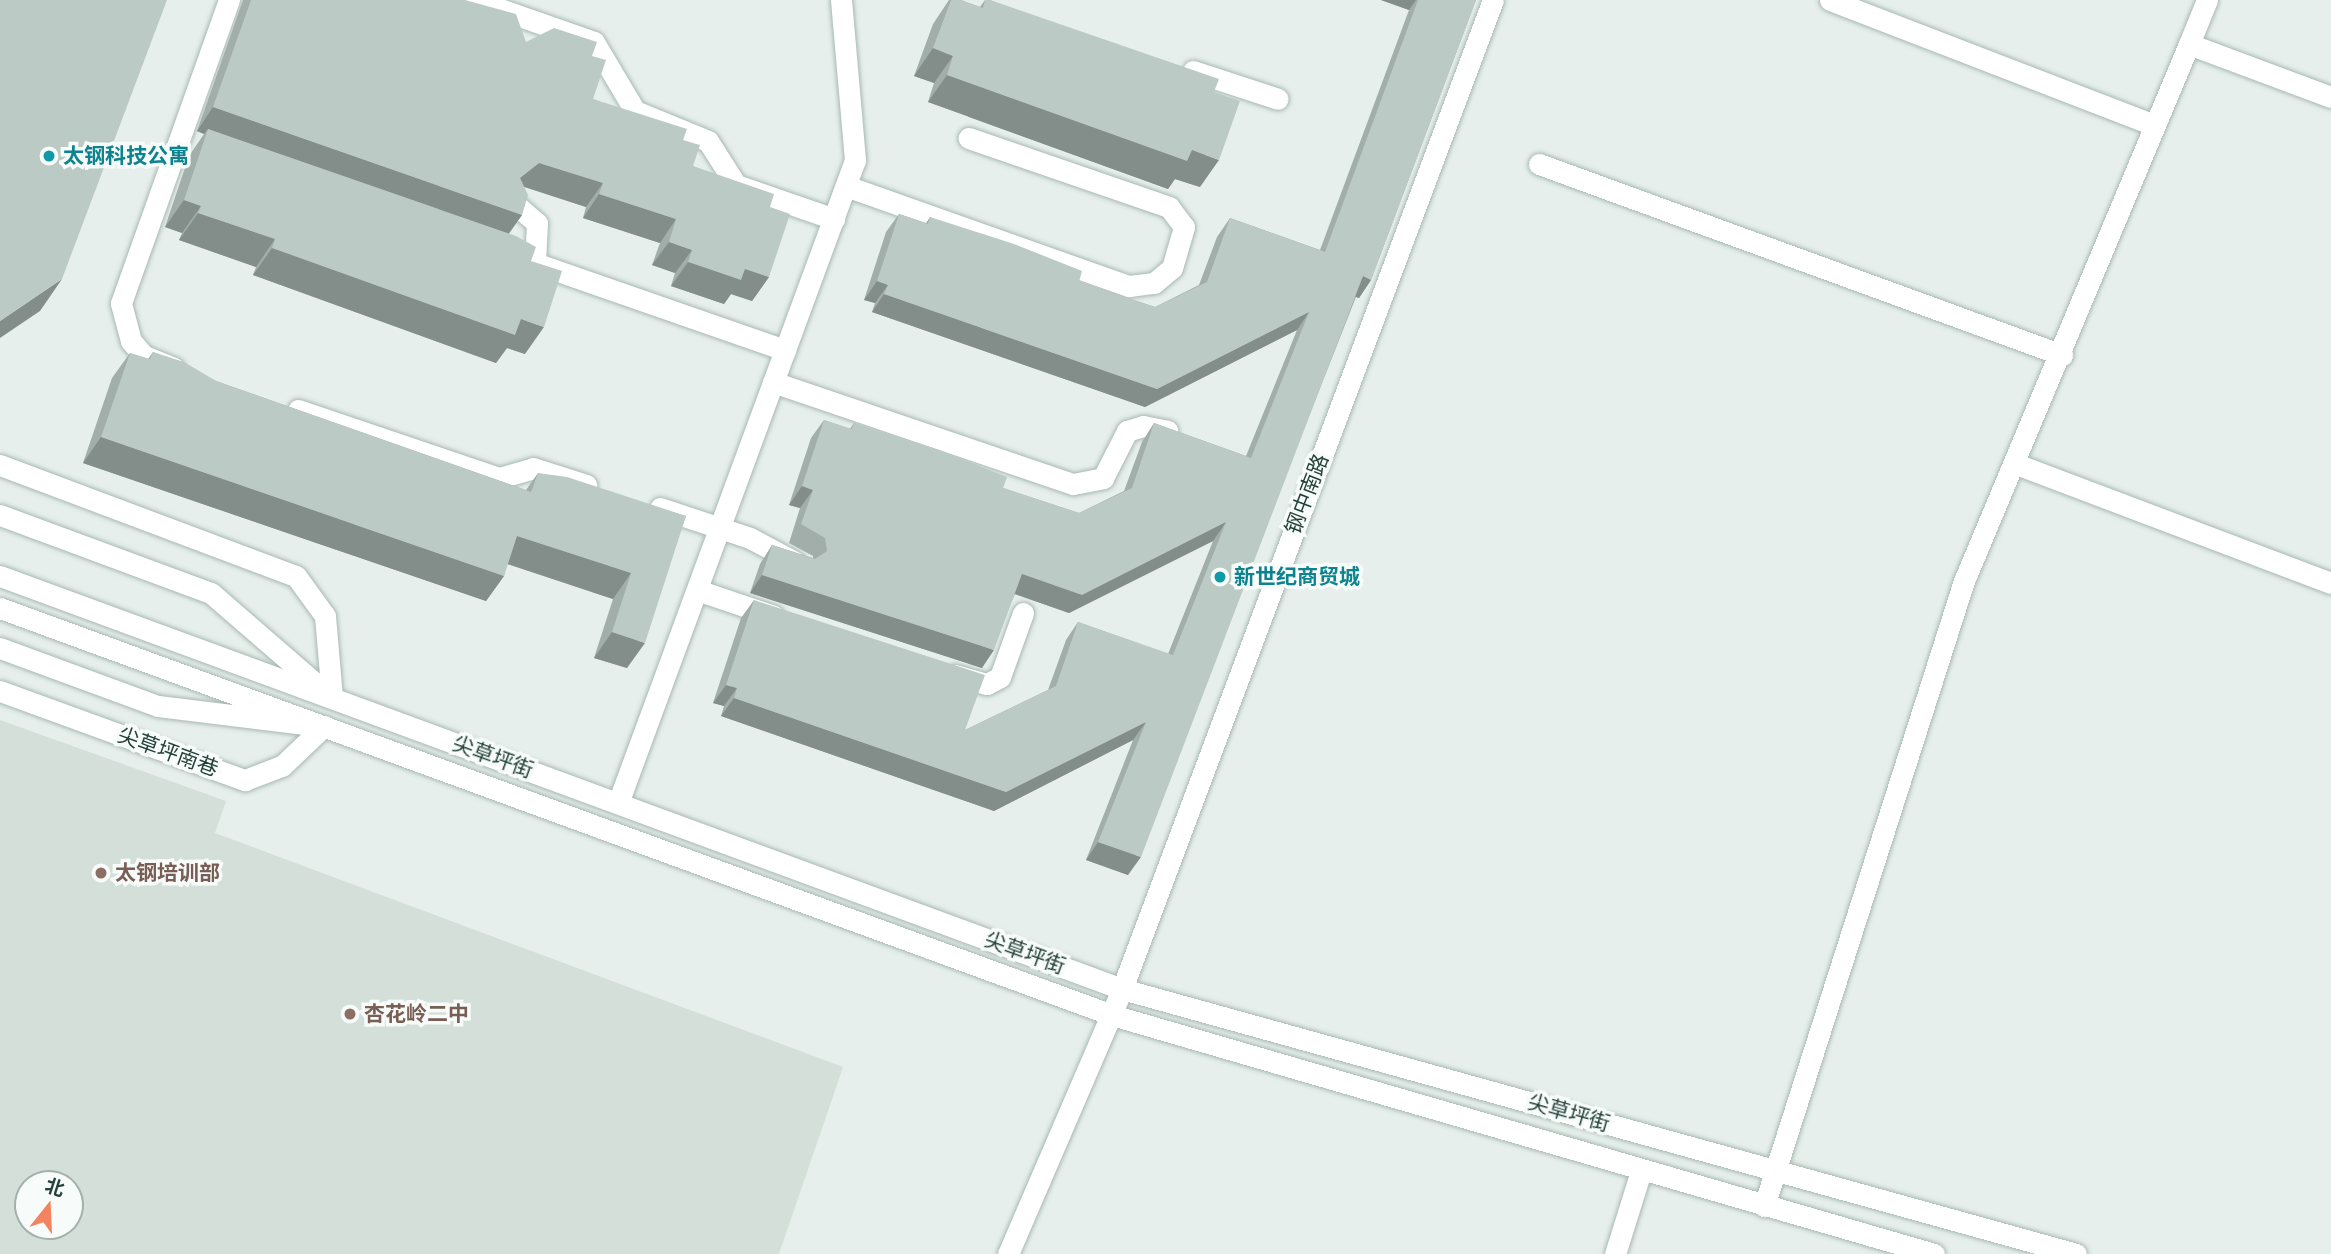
<!DOCTYPE html>
<html>
<head>
<meta charset="utf-8">
<style>
  body { margin:0 }
  #map { position:relative; width:2331px; height:1254px; overflow:hidden; background:#e6efeb; font-family:"PT Sans","Noto Sans SC",sans-serif }
  div>[style] { position:absolute }
  .built>* { inset:0; background:#d4dfda }
  .roads { filter:drop-shadow(0 0 2px #a8b8b2) drop-shadow(0 0 2px #a8b8b2) }
  .service>* { height:21px; margin:-10.5px; padding:0 10.5px; transform-origin:10.5px; border-radius:10.5px; background:#fff }
  .pedestrian>* { height:21px; margin:-10.5px; padding:0 10.5px; transform-origin:10.5px; border-radius:10.5px; background:#fff }
  .minor>* { height:21px; margin:-10.5px; padding:0 10.5px; transform-origin:10.5px; border-radius:10.5px; background:#fff }
  .tertiary>* { height:21px; margin:-10.5px; padding:0 10.5px; transform-origin:10.5px; border-radius:10.5px; background:#fff }
  .secondary>* { height:21px; margin:-10.5px; padding:0 10.5px; transform-origin:10.5px; border-radius:10.5px; background:#fff }
  .wall>* { inset:0; background:#a1aea9 }
  .shaded-wall>* { inset:0; background:#838d89 }
  .building>* { inset:0; background:#bbcac4 }
  .dots>* { width:19px; height:19px; translate:-50% -50%; box-sizing:border-box; border:4px solid #f7fbf9; border-radius:50% }
  span { translate:-50% -50%; white-space:nowrap; text-align:center; line-height:1.15; -webkit-text-stroke:7px #f7fbf9; paint-order:stroke }
  .culture-label { font-size:21px; color:#0d838f; font-weight:700 }
  .left { translate:0 -50%; text-align:left }
  .street-label { font-size:21px; color:#24423a }
  .education-label { font-size:21px; color:#785e54; font-weight:700 }
  .north { position:absolute; left:14px; top:1170px; width:70px; height:70px; box-sizing:border-box; background:#f7fbf9; border:2px solid #a3b1ad; border-radius:50%; rotate:18deg; font-size:19px; font-weight:700; line-height:28px; text-align:center; color:#24423a }
  .north::after { content:''; display:block; margin:auto; width:24px; height:32px; background:#f4845f; clip-path:polygon(50% 0,100% 100%,50% 72%,0 100%) }
</style>
</head>
<body>
<div id="map">
  <div class="built">
    <i style="clip-path:polygon(evenodd,0 720px,226px 801px,215px 833px,843px 1067px,779px 1254px,0 1254px,0 720px,70px 1184px,70px 1226px,28px 1226px,28px 1184px,70px 1184px)"></i>
  </div>
  <div class="roads">
    <div class="service">
      <i style="left:474px;top:0;width:127px;rotate:19.3deg"></i>
      <i style="left:594px;top:42px;width:80px;rotate:59.3deg"></i>
      <i style="left:635px;top:111px;width:79px;rotate:22.3deg"></i>
      <i style="left:708px;top:141px;width:52px;rotate:57.5deg"></i>
      <i style="left:736px;top:185px;width:104px;rotate:19.1deg"></i>
      <i style="left:1830px;top:0;width:347px;rotate:21.1deg"></i>
      <i style="left:2189px;top:44px;width:48px;rotate:-67.8deg"></i>
      <i style="left:1193px;top:71px;width:89px;rotate:18.2deg"></i>
      <i style="left:1539px;top:164px;width:557px;rotate:20.06deg"></i>
      <i style="left:846px;top:186px;width:300px;rotate:19.5deg"></i>
      <i style="left:1129px;top:286px;width:25px;rotate:-7deg"></i>
      <i style="left:1154px;top:283px;width:23px;rotate:-40deg"></i>
      <i style="left:1172px;top:268px;width:43px;rotate:-73.7deg"></i>
      <i style="left:1184px;top:227px;width:25px;rotate:-127deg"></i>
      <i style="left:1169px;top:207px;width:212px;rotate:-161deg"></i>
      <i style="left:516px;top:205px;width:28px;rotate:41deg"></i>
      <i style="left:537px;top:223px;width:40px;rotate:92.9deg"></i>
      <i style="left:535px;top:263px;width:265px;rotate:19.2deg"></i>
      <i style="left:174px;top:368px;width:32px;rotate:-158deg"></i>
      <i style="left:144px;top:356px;width:20px;rotate:-131deg"></i>
      <i style="left:131px;top:341px;width:39px;rotate:-105deg"></i>
      <i style="left:121px;top:303px;width:322px;rotate:-70.4deg"></i>
      <i style="left:773px;top:382px;width:317px;rotate:18.8deg"></i>
      <i style="left:1073px;top:484px;width:31px;rotate:-11deg"></i>
      <i style="left:1103px;top:478px;width:53px;rotate:-62.9deg"></i>
      <i style="left:1127px;top:431px;width:17px;rotate:-17deg"></i>
      <i style="left:1143px;top:426px;width:25px;rotate:11deg"></i>
      <i style="left:298px;top:410px;width:212px;rotate:18.7deg"></i>
      <i style="left:499px;top:478px;width:35px;rotate:-16deg"></i>
      <i style="left:533px;top:468px;width:56px;rotate:17.8deg"></i>
      <i style="left:2016px;top:464px;width:337px;rotate:20.7deg"></i>
      <i style="left:660px;top:508px;width:95px;rotate:18.4deg"></i>
      <i style="left:750px;top:538px;width:51px;rotate:28.1deg"></i>
      <i style="left:697px;top:590px;width:81px;rotate:18.7deg"></i>
      <i style="left:955px;top:675px;width:33px;rotate:16deg"></i>
      <i style="left:987px;top:684px;width:15px;rotate:-28deg"></i>
      <i style="left:1000px;top:677px;width:68px;rotate:-70.2deg"></i>
    </div>
    <div class="pedestrian">
      <i style="left:1122px;top:989px;width:1056px;rotate:-69.44deg"></i>
    </div>
    <div class="minor">
      <i style="left:0;top:465px;width:316px;rotate:20.6deg"></i>
      <i style="left:296px;top:576px;width:49px;rotate:54.1deg"></i>
      <i style="left:325px;top:616px;width:82px;rotate:85.1deg"></i>
      <i style="left:0;top:691px;width:261px;rotate:20deg"></i>
      <i style="left:245px;top:780px;width:40px;rotate:-21deg"></i>
      <i style="left:282px;top:766px;width:58px;rotate:-43.6deg"></i>
      <i style="left:618px;top:803px;width:685px;rotate:-69.77deg"></i>
      <i style="left:855px;top:160px;width:161px;rotate:-95deg"></i>
      <i style="left:1764px;top:1206px;width:656px;rotate:-72.26deg"></i>
      <i style="left:1964px;top:581px;width:582px;rotate:-67.27deg"></i>
      <i style="left:2189px;top:44px;width:152px;rotate:20.5deg"></i>
      <i style="left:1008px;top:1254px;width:288px;rotate:-66.7deg"></i>
      <i style="left:1615px;top:1254px;width:87px;rotate:-72.6deg"></i>
    </div>
    <div class="tertiary">
      <i style="left:0;top:515px;width:225px;rotate:20.3deg"></i>
      <i style="left:211px;top:593px;width:159px;rotate:40.9deg"></i>
      <i style="left:0;top:648px;width:168px;rotate:20.2deg"></i>
      <i style="left:158px;top:706px;width:148px;rotate:7deg"></i>
    </div>
    <div class="secondary">
      <i style="left:0;top:576px;width:1196px;rotate:20.21deg"></i>
      <i style="left:1122px;top:989px;width:990px;rotate:15.52deg"></i>
      <i style="left:0;top:608px;width:1184px;rotate:20.1deg"></i>
      <i style="left:1112px;top:1015px;width:856px;rotate:16.21deg"></i>
    </div>
  </div>
  <div class="wall">
    <i style="clip-path:polygon(243px 0,465px 0,526px 42px,592px 56px,593px 99px,683px 140px,693px 166px,770px 207px,769px 277px,752px 301px,731px 294px,724px 304px,671px 286px,675px 273px,652px 265px,660px 243px,583px 218px,586px 207px,524px 187px,522px 215px,509px 234px,531px 261px,525px 354px,507px 348px,496px 363px,253px 275px,256px 267px,179px 240px,182px 233px,165px 227px,189px 156px,204px 134px,197px 131px)"></i>
    <i style="clip-path:polygon(949px 0,961px 0,980px 7px,985px 0,990px 0,1214px 92px,1200px 187px,1175px 179px,1168px 189px,928px 102px,934px 83px,914px 76px,933px 24px)"></i>
    <i style="clip-path:polygon(1381px 0,1476px 0,1371px 280px,1359px 298px,1356px 297px,1128px 875px,1086px 860px,1133px 740px,994px 811px,721px 716px,724px 706px,713px 703px,741px 618px,754px 600px,965px 730px,1048px 690px,1066px 640px,1078px 622px,1168px 654px,1213px 541px,1069px 613px,1015px 594px,982px 668px,750px 593px,760px 564px,772px 545px,813px 558px,813px 556px,789px 543px,800px 508px,789px 505px,811px 438px,824px 420px,850px 429px,854px 423px,1003px 488px,1079px 513px,1124px 491px,1142px 442px,1154px 423px,1246px 456px,1297px 330px,1145px 407px,872px 312px,875px 303px,864px 300px,886px 232px,899px 214px,926px 223px,930px 217px,1079px 282px,1155px 307px,1199px 285px,1217px 237px,1230px 218px,1320px 250px,1409px 10px)"></i>
    <i style="clip-path:polygon(153px 352px,216px 381px,526px 490px,538px 473px,686px 516px,627px 668px,594px 658px,613px 599px,507px 564px,504px 576px,486px 601px,83px 463px,112px 378px,130px 353px,148px 359px)"></i>
  </div>
  <div class="shaded-wall">
    <i style="clip-path:polygon(1381px 0,1416px 0,1409px 10px)"></i>
    <i style="clip-path:polygon(933px 48px,953px 56px,934px 83px,914px 76px)"></i>
    <i style="clip-path:polygon(947px 75px,1192px 150px,1219px 160px,1200px 187px,1175px 179px,1168px 189px,928px 102px)"></i>
    <i style="clip-path:polygon(213px 107px,522px 215px,505px 238px,208px 129px,204px 134px,197px 131px)"></i>
    <i style="clip-path:polygon(539px 163px,603px 183px,586px 207px,522px 186px,520px 178px)"></i>
    <i style="clip-path:polygon(599px 194px,676px 219px,660px 243px,583px 218px)"></i>
    <i style="clip-path:polygon(184px 200px,201px 206px,182px 233px,165px 227px)"></i>
    <i style="clip-path:polygon(198px 213px,275px 239px,256px 267px,179px 240px)"></i>
    <i style="clip-path:polygon(669px 242px,692px 250px,675px 273px,652px 265px)"></i>
    <i style="clip-path:polygon(272px 248px,521px 319px,544px 327px,525px 354px,507px 348px,496px 363px,253px 275px)"></i>
    <i style="clip-path:polygon(688px 262px,745px 269px,769px 277px,752px 301px,731px 294px,724px 304px,671px 286px)"></i>
    <i style="clip-path:polygon(1363px 276px,1371px 280px,1359px 298px,1351px 295px)"></i>
    <i style="clip-path:polygon(62px 279px,40px 311px,0 338px,0 321px)"></i>
    <i style="clip-path:polygon(877px 281px,888px 285px,875px 303px,864px 300px)"></i>
    <i style="clip-path:polygon(884px 294px,1157px 389px,1309px 312px,1297px 330px,1145px 407px,872px 312px)"></i>
    <i style="clip-path:polygon(101px 437px,504px 576px,486px 601px,83px 463px)"></i>
    <i style="clip-path:polygon(802px 486px,813px 490px,800px 508px,789px 505px)"></i>
    <i style="clip-path:polygon(1226px 522px,1213px 541px,1069px 613px,1009px 592px,1022px 574px)"></i>
    <i style="clip-path:polygon(517px 536px,631px 573px,613px 599px,499px 561px)"></i>
    <i style="clip-path:polygon(762px 575px,994px 650px,982px 668px,750px 593px)"></i>
    <i style="clip-path:polygon(612px 632px,645px 643px,627px 668px,594px 658px)"></i>
    <i style="clip-path:polygon(726px 685px,737px 688px,724px 706px,713px 703px)"></i>
    <i style="clip-path:polygon(734px 698px,1006px 792px,1146px 722px,1133px 740px,994px 811px,721px 716px)"></i>
    <i style="clip-path:polygon(1098px 842px,1141px 857px,1128px 875px,1086px 860px)"></i>
  </div>
  <div class="building">
    <i style="clip-path:polygon(0 0,167px 0,62px 279px,0 321px)"></i>
    <i style="clip-path:polygon(251px 0,465px 0,516px 14px,526px 42px,554px 28px,597px 42px,592px 56px,606px 60px,593px 99px,687px 129px,683px 140px,700px 145px,693px 166px,774px 194px,770px 207px,790px 214px,769px 277px,745px 269px,741px 280px,688px 262px,692px 250px,669px 242px,676px 219px,599px 194px,603px 183px,539px 163px,520px 178px,528px 195px,522px 215px,213px 107px)"></i>
    <i style="clip-path:polygon(951px 0,961px 0,983px 8px,985px 0,990px 0,1219px 79px,1214px 92px,1240px 101px,1219px 160px,1192px 150px,1187px 161px,947px 75px,953px 56px,933px 48px)"></i>
    <i style="clip-path:polygon(1418px 0,1476px 0,1371px 280px,1363px 276px,1141px 857px,1098px 842px,1146px 722px,1006px 792px,734px 698px,737px 688px,726px 685px,754px 600px,985px 675px,965px 730px,1056px 686px,1078px 622px,1173px 655px,1226px 522px,1082px 595px,1022px 574px,994px 650px,762px 575px,772px 545px,815px 559px,827px 551px,825px 538px,801px 524px,813px 490px,802px 486px,824px 420px,852px 429px,854px 423px,939px 450px,1007px 477px,1003px 488px,1079px 513px,1132px 488px,1154px 423px,1251px 458px,1309px 312px,1157px 389px,884px 294px,888px 285px,877px 281px,899px 214px,928px 224px,930px 217px,1014px 244px,1082px 271px,1079px 282px,1155px 307px,1207px 282px,1230px 218px,1325px 252px)"></i>
    <i style="clip-path:polygon(208px 129px,516px 236px,536px 247px,531px 261px,562px 271px,544px 327px,521px 319px,515px 335px,272px 248px,275px 239px,198px 213px,201px 206px,184px 200px)"></i>
    <i style="clip-path:polygon(153px 352px,184px 362px,216px 381px,531px 492px,538px 473px,567px 477px,686px 516px,645px 643px,612px 632px,631px 573px,517px 536px,504px 576px,101px 437px,130px 353px,150px 359px)"></i>
  </div>
  <div class="dots">
    <i style="left:49px;top:156px;background:#0f9aa8"></i>
    <i style="left:1220px;top:577px;background:#0f9aa8"></i>
    <i style="left:101px;top:873px;background:#8d6e63"></i>
    <i style="left:350px;top:1014px;background:#8d6e63"></i>
  </div>
  <div class="culture-label">
    <span class="left" style="left:63px;top:156px">太钢科技公寓</span>
    <span class="left" style="left:1234px;top:577px">新世纪商贸城</span>
  </div>
  <div class="street-label">
    <span style="left:1307px;top:494px;rotate:-69deg">钢中南路</span>
    <span style="left:168px;top:752px;rotate:20deg">尖草坪南巷</span>
    <span style="left:493px;top:757px;rotate:20deg">尖草坪街</span>
    <span style="left:1025px;top:953px;rotate:20deg">尖草坪街</span>
    <span style="left:1569px;top:1113px;rotate:16deg">尖草坪街</span>
  </div>
  <div class="education-label">
    <span class="left" style="left:115px;top:873px">太钢培训部</span>
    <span class="left" style="left:364px;top:1014px">杏花岭二中</span>
  </div>
  <div class="north">北</div>
</div>
</body>
</html>
